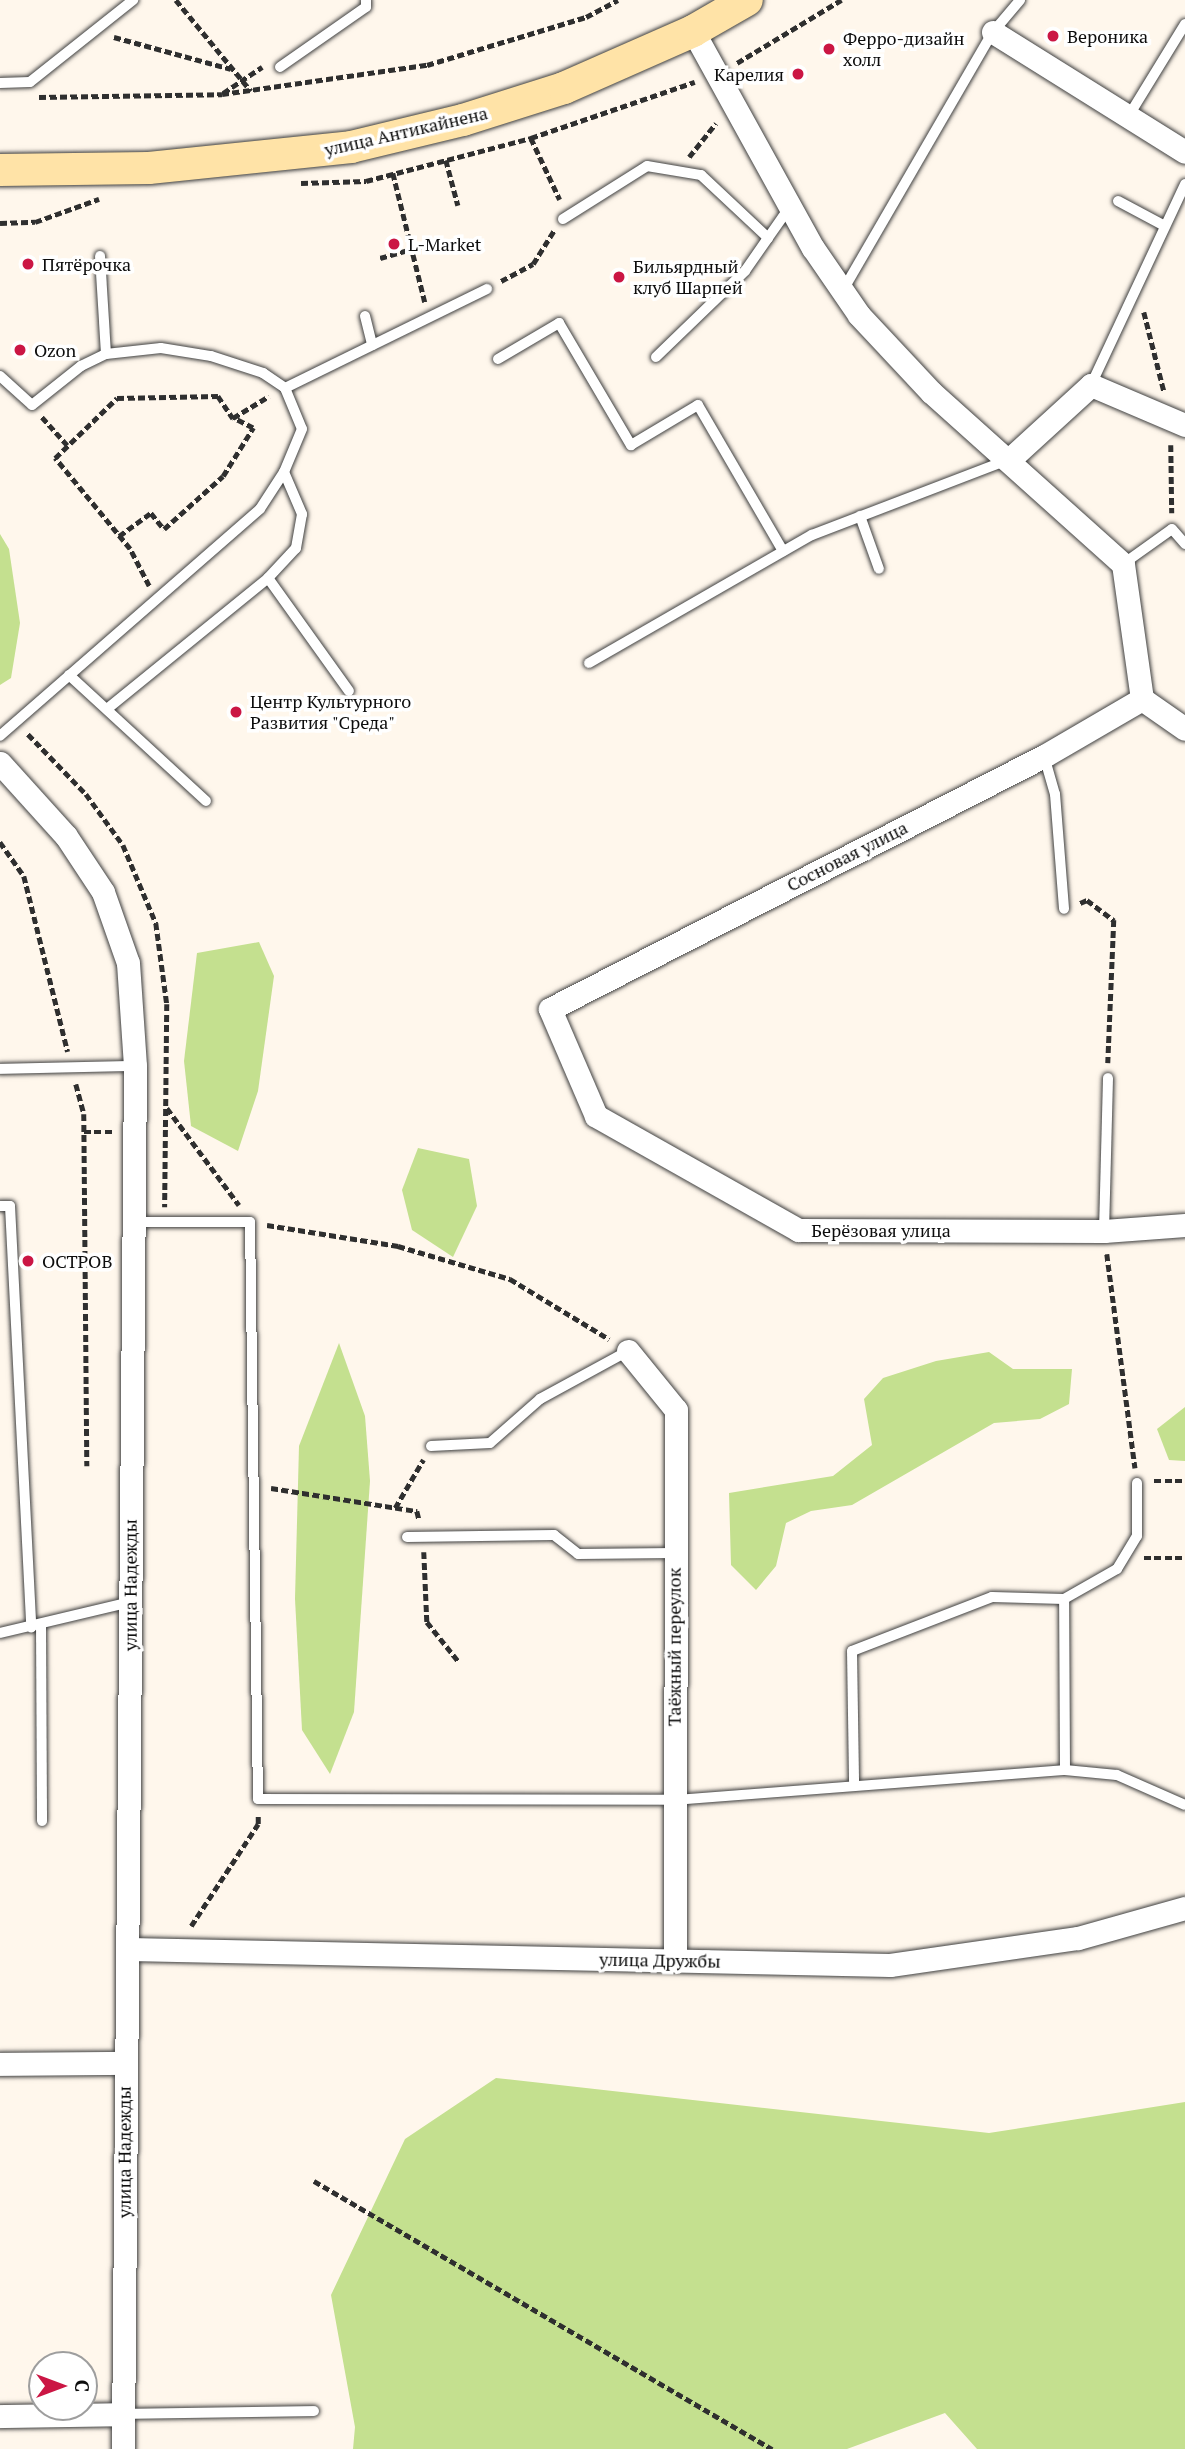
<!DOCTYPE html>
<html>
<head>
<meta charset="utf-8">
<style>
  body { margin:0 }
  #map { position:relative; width:1185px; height:2449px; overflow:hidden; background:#fff7ec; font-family:"PT Serif",serif }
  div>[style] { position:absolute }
  .forest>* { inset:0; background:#c4e08f }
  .path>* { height:4.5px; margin-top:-2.25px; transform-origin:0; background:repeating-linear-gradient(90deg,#2f2f2f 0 7px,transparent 0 10.5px) }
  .roads { filter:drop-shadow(0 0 2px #404040) drop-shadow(0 0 2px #404040) }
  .lane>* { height:10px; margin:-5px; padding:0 5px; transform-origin:5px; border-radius:5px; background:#fff }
  .street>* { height:23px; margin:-11.5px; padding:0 11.5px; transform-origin:11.5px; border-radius:11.5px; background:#fff }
  .secondary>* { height:32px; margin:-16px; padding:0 16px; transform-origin:16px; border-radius:16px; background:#ffe3a7 }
  .dots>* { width:19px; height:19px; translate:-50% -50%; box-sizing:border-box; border:4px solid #fff; border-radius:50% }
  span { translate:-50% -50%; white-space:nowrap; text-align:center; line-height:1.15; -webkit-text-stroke:7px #fff; paint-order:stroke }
  .poi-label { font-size:18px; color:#0d0d0d }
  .left { translate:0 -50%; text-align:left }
  .right { translate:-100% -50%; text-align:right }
  .street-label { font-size:18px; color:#0d0d0d }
  .north { position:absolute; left:28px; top:2351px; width:70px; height:70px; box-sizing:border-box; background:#fff; border:2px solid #9e9e9e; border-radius:50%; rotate:90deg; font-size:19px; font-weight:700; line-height:28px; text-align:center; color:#0d0d0d }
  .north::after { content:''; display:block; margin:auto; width:24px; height:32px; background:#cb1644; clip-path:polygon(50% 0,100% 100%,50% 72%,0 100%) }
</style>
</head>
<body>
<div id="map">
  <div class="forest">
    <i style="clip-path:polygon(0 534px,9px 549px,20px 623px,11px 678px,0 685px)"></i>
    <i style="clip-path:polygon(259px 942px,274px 976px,258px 1091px,238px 1151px,191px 1126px,184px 1061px,197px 953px)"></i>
    <i style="clip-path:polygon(418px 1148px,469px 1159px,477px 1206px,453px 1257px,412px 1230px,402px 1190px)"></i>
    <i style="clip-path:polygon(339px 1343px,365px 1416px,370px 1481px,354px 1712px,330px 1774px,302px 1730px,295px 1599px,299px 1446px)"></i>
    <i style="clip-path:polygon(989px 1352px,1013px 1369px,1072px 1369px,1069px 1404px,1040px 1419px,994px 1423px,852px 1505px,811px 1511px,786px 1523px,776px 1566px,756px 1590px,731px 1565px,729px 1493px,833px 1476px,872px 1445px,864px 1399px,883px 1378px,936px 1361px)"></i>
    <i style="clip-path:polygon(1185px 1407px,1185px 1461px,1169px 1460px,1157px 1429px)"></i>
    <i style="clip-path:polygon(496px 2078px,989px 2133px,1185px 2102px,1185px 2449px,977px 2449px,945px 2413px,847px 2449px,353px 2449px,355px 2427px,331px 2295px,405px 2139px)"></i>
  </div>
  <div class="path">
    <i style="left:176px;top:0;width:118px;rotate:50.5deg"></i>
    <i style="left:114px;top:37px;width:121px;rotate:15.3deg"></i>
    <i style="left:737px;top:63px;width:122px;rotate:-31.2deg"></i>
    <i style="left:223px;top:93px;width:47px;rotate:-33.7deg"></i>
    <i style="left:39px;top:97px;width:183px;rotate:-0.9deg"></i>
    <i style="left:222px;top:94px;width:207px;rotate:-8.1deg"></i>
    <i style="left:427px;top:65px;width:166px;rotate:-16.8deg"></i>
    <i style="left:586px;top:17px;width:36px;rotate:-28deg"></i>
    <i style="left:531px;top:138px;width:68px;rotate:64.9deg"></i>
    <i style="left:689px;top:157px;width:43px;rotate:-51.5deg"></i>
    <i style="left:446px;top:160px;width:47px;rotate:75.1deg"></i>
    <i style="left:393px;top:173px;width:133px;rotate:76.1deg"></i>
    <i style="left:301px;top:183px;width:65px;rotate:-1.8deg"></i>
    <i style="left:366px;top:181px;width:171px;rotate:-14.6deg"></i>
    <i style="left:531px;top:138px;width:173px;rotate:-18.9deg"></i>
    <i style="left:0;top:223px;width:35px;rotate:-2deg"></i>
    <i style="left:35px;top:222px;width:68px;rotate:-19.8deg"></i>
    <i style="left:380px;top:258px;width:48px;rotate:-15.8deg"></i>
    <i style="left:501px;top:281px;width:36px;rotate:-28deg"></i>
    <i style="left:533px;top:264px;width:39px;rotate:-58deg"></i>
    <i style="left:1144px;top:312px;width:81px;rotate:75.8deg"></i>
    <i style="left:42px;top:417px;width:38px;rotate:48deg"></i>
    <i style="left:1171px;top:445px;width:68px;rotate:89.2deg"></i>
    <i style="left:119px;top:536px;width:39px;rotate:-36deg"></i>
    <i style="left:151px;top:513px;width:21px;rotate:51deg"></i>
    <i style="left:164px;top:529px;width:79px;rotate:-41.9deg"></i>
    <i style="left:223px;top:476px;width:57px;rotate:-58deg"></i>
    <i style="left:253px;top:428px;width:22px;rotate:-153deg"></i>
    <i style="left:149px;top:586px;width:42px;rotate:-117.2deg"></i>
    <i style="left:130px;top:549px;width:118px;rotate:-129.5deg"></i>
    <i style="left:55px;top:458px;width:86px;rotate:-44.1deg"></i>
    <i style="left:117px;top:398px;width:101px;rotate:-1.1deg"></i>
    <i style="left:218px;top:396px;width:27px;rotate:56deg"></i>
    <i style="left:233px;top:418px;width:42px;rotate:-31.4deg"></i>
    <i style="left:28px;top:734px;width:83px;rotate:46deg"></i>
    <i style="left:86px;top:794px;width:63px;rotate:54deg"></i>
    <i style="left:123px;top:845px;width:85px;rotate:67.1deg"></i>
    <i style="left:156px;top:923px;width:82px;rotate:82.3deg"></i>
    <i style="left:167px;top:1004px;width:203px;rotate:90.6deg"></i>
    <i style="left:0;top:842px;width:42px;rotate:54.8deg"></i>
    <i style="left:24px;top:876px;width:181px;rotate:76deg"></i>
    <i style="left:1080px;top:903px;width:8px;rotate:-23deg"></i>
    <i style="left:1087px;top:900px;width:34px;rotate:37deg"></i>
    <i style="left:1114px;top:920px;width:143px;rotate:92.4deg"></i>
    <i style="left:76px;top:1084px;width:31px;rotate:75deg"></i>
    <i style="left:84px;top:1114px;width:352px;rotate:89.5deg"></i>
    <i style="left:167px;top:1108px;width:121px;rotate:53.4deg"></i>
    <i style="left:84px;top:1132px;width:29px"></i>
    <i style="left:267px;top:1225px;width:133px;rotate:9.1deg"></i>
    <i style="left:398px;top:1246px;width:117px;rotate:16.4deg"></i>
    <i style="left:510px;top:1279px;width:116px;rotate:31.2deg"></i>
    <i style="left:1107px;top:1254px;width:216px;rotate:82.5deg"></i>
    <i style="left:1154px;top:1481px;width:31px"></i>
    <i style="left:271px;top:1488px;width:148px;rotate:9deg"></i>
    <i style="left:417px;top:1511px;width:8px;rotate:76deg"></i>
    <i style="left:395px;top:1508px;width:56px;rotate:-59.7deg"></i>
    <i style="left:424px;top:1552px;width:70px;rotate:87.5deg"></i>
    <i style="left:427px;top:1622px;width:51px;rotate:51.3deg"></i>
    <i style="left:1144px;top:1558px;width:41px"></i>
    <i style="left:191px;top:1926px;width:122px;rotate:-56.7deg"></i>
    <i style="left:258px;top:1824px;width:10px;rotate:-90deg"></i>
    <i style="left:314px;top:2181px;width:531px;rotate:30.33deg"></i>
  </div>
  <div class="roads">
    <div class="lane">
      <i style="left:280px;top:67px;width:105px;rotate:-34.9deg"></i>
      <i style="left:366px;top:7px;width:7px;rotate:-90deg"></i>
      <i style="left:0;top:83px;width:30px;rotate:-2deg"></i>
      <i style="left:30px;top:82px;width:132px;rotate:-38.5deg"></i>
      <i style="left:1128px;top:117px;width:109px;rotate:-58.5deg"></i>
      <i style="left:1118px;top:201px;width:51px;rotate:28.1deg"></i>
      <i style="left:563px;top:219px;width:99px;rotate:-32.2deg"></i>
      <i style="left:647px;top:166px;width:55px;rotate:9.5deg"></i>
      <i style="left:701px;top:175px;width:92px;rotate:43.2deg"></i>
      <i style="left:768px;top:238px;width:37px;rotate:-55deg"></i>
      <i style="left:100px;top:256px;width:98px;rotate:86.5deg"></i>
      <i style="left:842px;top:292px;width:301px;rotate:-59.9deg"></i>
      <i style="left:993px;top:32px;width:42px;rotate:-49.8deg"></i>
      <i style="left:365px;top:316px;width:30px;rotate:76deg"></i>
      <i style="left:656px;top:357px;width:124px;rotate:-44deg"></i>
      <i style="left:745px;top:271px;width:40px;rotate:-55.1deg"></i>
      <i style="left:498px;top:359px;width:71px;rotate:-30.5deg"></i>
      <i style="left:559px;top:323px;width:142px;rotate:59.5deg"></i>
      <i style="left:631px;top:445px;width:78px;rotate:-30.8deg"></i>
      <i style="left:698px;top:405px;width:169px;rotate:59.8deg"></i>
      <i style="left:0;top:376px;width:43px;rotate:42.2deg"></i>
      <i style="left:32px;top:405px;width:63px;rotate:-38.5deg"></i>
      <i style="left:81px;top:366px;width:28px;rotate:-26deg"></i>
      <i style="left:106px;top:354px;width:55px;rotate:-6.2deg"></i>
      <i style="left:161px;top:348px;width:51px;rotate:9.1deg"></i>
      <i style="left:211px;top:356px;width:55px;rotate:18.1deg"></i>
      <i style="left:263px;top:373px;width:27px;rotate:34deg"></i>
      <i style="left:285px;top:388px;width:44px;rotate:67.5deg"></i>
      <i style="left:302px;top:429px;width:47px;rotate:112.7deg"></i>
      <i style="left:284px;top:472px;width:44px;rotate:123deg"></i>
      <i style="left:260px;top:509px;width:345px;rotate:138.9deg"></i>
      <i style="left:1091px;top:385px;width:222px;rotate:-64.9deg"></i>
      <i style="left:285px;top:388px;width:225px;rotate:-26.1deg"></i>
      <i style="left:284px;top:472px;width:46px;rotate:66.8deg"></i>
      <i style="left:302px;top:514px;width:35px;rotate:100deg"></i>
      <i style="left:296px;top:548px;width:41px;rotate:133deg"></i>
      <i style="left:268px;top:578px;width:139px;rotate:54.4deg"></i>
      <i style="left:860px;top:516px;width:56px;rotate:70.3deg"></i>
      <i style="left:1123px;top:564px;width:60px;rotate:-35.5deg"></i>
      <i style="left:1172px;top:529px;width:20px;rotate:49deg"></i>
      <i style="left:589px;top:663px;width:257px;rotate:-29.9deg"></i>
      <i style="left:812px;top:535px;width:209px;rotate:-21deg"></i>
      <i style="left:69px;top:675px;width:186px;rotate:42.6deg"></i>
      <i style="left:107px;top:709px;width:208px;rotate:-39.1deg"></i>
      <i style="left:1044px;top:756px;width:40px;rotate:74deg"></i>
      <i style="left:1055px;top:794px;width:115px;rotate:85.5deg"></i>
      <i style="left:0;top:1069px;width:135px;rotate:-1.3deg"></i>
      <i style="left:0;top:1206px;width:10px"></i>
      <i style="left:10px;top:1206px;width:422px;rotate:87.1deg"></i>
      <i style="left:131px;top:1222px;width:119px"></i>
      <i style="left:250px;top:1222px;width:577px;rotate:89.21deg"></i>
      <i style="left:258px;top:1799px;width:417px;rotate:0.1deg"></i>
      <i style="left:675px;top:1800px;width:391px;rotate:-4.4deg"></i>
      <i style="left:1065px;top:1770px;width:171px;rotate:-90.3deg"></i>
      <i style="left:1064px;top:1599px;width:72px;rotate:-178.4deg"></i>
      <i style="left:992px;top:1597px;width:150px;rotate:158.9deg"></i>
      <i style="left:852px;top:1651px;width:132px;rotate:89.1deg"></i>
      <i style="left:1104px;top:1231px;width:153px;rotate:-88.5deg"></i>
      <i style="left:431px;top:1446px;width:59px;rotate:-2.9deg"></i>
      <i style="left:490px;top:1443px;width:67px;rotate:-41.3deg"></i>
      <i style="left:540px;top:1399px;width:100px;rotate:-28.6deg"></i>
      <i style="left:407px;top:1537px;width:147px;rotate:-0.8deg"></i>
      <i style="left:554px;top:1535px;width:31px;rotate:38deg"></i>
      <i style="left:578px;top:1554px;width:96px;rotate:-0.6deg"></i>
      <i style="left:1064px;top:1599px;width:61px;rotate:-29.5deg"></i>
      <i style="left:1117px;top:1569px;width:39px;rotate:-59deg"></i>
      <i style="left:1137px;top:1536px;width:53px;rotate:-90deg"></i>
      <i style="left:41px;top:1624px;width:197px;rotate:89.7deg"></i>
      <i style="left:0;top:1633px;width:134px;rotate:-13.4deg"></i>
      <i style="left:1065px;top:1770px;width:52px;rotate:5.5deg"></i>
      <i style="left:1117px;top:1775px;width:74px;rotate:23.8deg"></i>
      <i style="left:123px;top:2414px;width:191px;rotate:-0.9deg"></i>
    </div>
    <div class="street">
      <i style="left:693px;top:31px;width:248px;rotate:61.1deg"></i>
      <i style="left:813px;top:248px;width:81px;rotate:55.5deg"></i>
      <i style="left:859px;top:315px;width:105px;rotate:46.9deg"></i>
      <i style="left:931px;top:392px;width:258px;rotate:41.9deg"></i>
      <i style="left:1123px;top:564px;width:136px;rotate:82deg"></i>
      <i style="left:993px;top:32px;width:226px;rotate:32deg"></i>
      <i style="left:1010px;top:459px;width:110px;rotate:-42.4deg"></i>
      <i style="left:1091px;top:385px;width:102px;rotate:23.1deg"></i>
      <i style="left:1142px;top:699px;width:113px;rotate:149.8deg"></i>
      <i style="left:1044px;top:756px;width:555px;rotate:152.88deg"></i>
      <i style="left:550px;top:1009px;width:116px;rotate:66.7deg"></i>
      <i style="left:596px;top:1116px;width:232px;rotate:29.4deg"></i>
      <i style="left:798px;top:1230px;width:306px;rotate:0.2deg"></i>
      <i style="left:1104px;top:1231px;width:81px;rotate:-4.2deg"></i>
      <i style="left:1142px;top:699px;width:52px;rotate:34.9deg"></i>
      <i style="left:0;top:763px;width:98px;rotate:47.9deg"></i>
      <i style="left:66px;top:836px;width:67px;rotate:56.5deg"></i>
      <i style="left:103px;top:892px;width:75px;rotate:70.6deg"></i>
      <i style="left:128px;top:963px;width:103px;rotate:86.1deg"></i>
      <i style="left:135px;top:1066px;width:1383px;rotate:90.5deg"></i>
      <i style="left:628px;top:1351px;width:76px;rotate:50.9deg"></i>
      <i style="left:676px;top:1410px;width:550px;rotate:90.1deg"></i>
      <i style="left:129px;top:1949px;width:761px;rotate:1.2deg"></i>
      <i style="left:890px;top:1965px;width:190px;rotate:-8.2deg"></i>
      <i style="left:1078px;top:1938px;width:111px;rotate:-15.7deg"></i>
      <i style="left:0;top:2064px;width:125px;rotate:-0.5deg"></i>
      <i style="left:0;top:2416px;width:123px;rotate:-0.9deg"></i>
    </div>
    <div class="secondary">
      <i style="left:0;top:170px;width:149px;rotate:-0.8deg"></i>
      <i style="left:149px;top:168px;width:203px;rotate:-5.9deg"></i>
      <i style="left:351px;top:147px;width:115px;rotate:-13.6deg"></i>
      <i style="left:463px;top:120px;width:106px;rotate:-17.6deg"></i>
      <i style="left:564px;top:88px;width:141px;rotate:-23.8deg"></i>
      <i style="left:693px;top:31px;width:62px;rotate:-29.9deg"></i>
    </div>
  </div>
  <div class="dots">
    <i style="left:1053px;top:36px;background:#cb1644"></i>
    <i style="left:829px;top:49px;background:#cb1644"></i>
    <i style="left:798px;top:74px;background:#cb1644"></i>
    <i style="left:394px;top:244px;background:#cb1644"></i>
    <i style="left:28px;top:264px;background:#cb1644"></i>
    <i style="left:619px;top:277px;background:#cb1644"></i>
    <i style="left:20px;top:350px;background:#cb1644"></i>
    <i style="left:236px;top:712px;background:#cb1644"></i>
    <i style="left:28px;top:1261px;background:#cb1644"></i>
  </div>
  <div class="poi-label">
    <span class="left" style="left:1067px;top:36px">Вероника</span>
    <span class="left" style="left:843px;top:49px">Ферро-дизайн<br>холл</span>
    <span class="right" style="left:784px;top:74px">Карелия</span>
    <span class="left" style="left:408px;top:244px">L-Market</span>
    <span class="left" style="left:42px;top:264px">Пятёрочка</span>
    <span class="left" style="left:633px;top:277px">Бильярдный<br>клуб Шарпей</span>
    <span class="left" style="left:34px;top:350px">Ozon</span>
    <span class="left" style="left:250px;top:712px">Центр Культурного<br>Развития "Среда"</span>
    <span class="left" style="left:42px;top:1261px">ОСТРОВ</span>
  </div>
  <div class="street-label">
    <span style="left:406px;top:131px;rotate:-13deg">улица Антикайнена</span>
    <span style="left:847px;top:856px;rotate:-27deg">Сосновая улица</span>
    <span style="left:881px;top:1230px">Берёзовая улица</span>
    <span style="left:130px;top:1585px;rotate:-90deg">улица Надежды</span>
    <span style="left:674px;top:1647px;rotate:-90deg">Таёжный переулок</span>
    <span style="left:660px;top:1960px;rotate:1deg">улица Дружбы</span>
    <span style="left:124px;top:2152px;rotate:-90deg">улица Надежды</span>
  </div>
  <div class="north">С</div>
</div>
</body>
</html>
